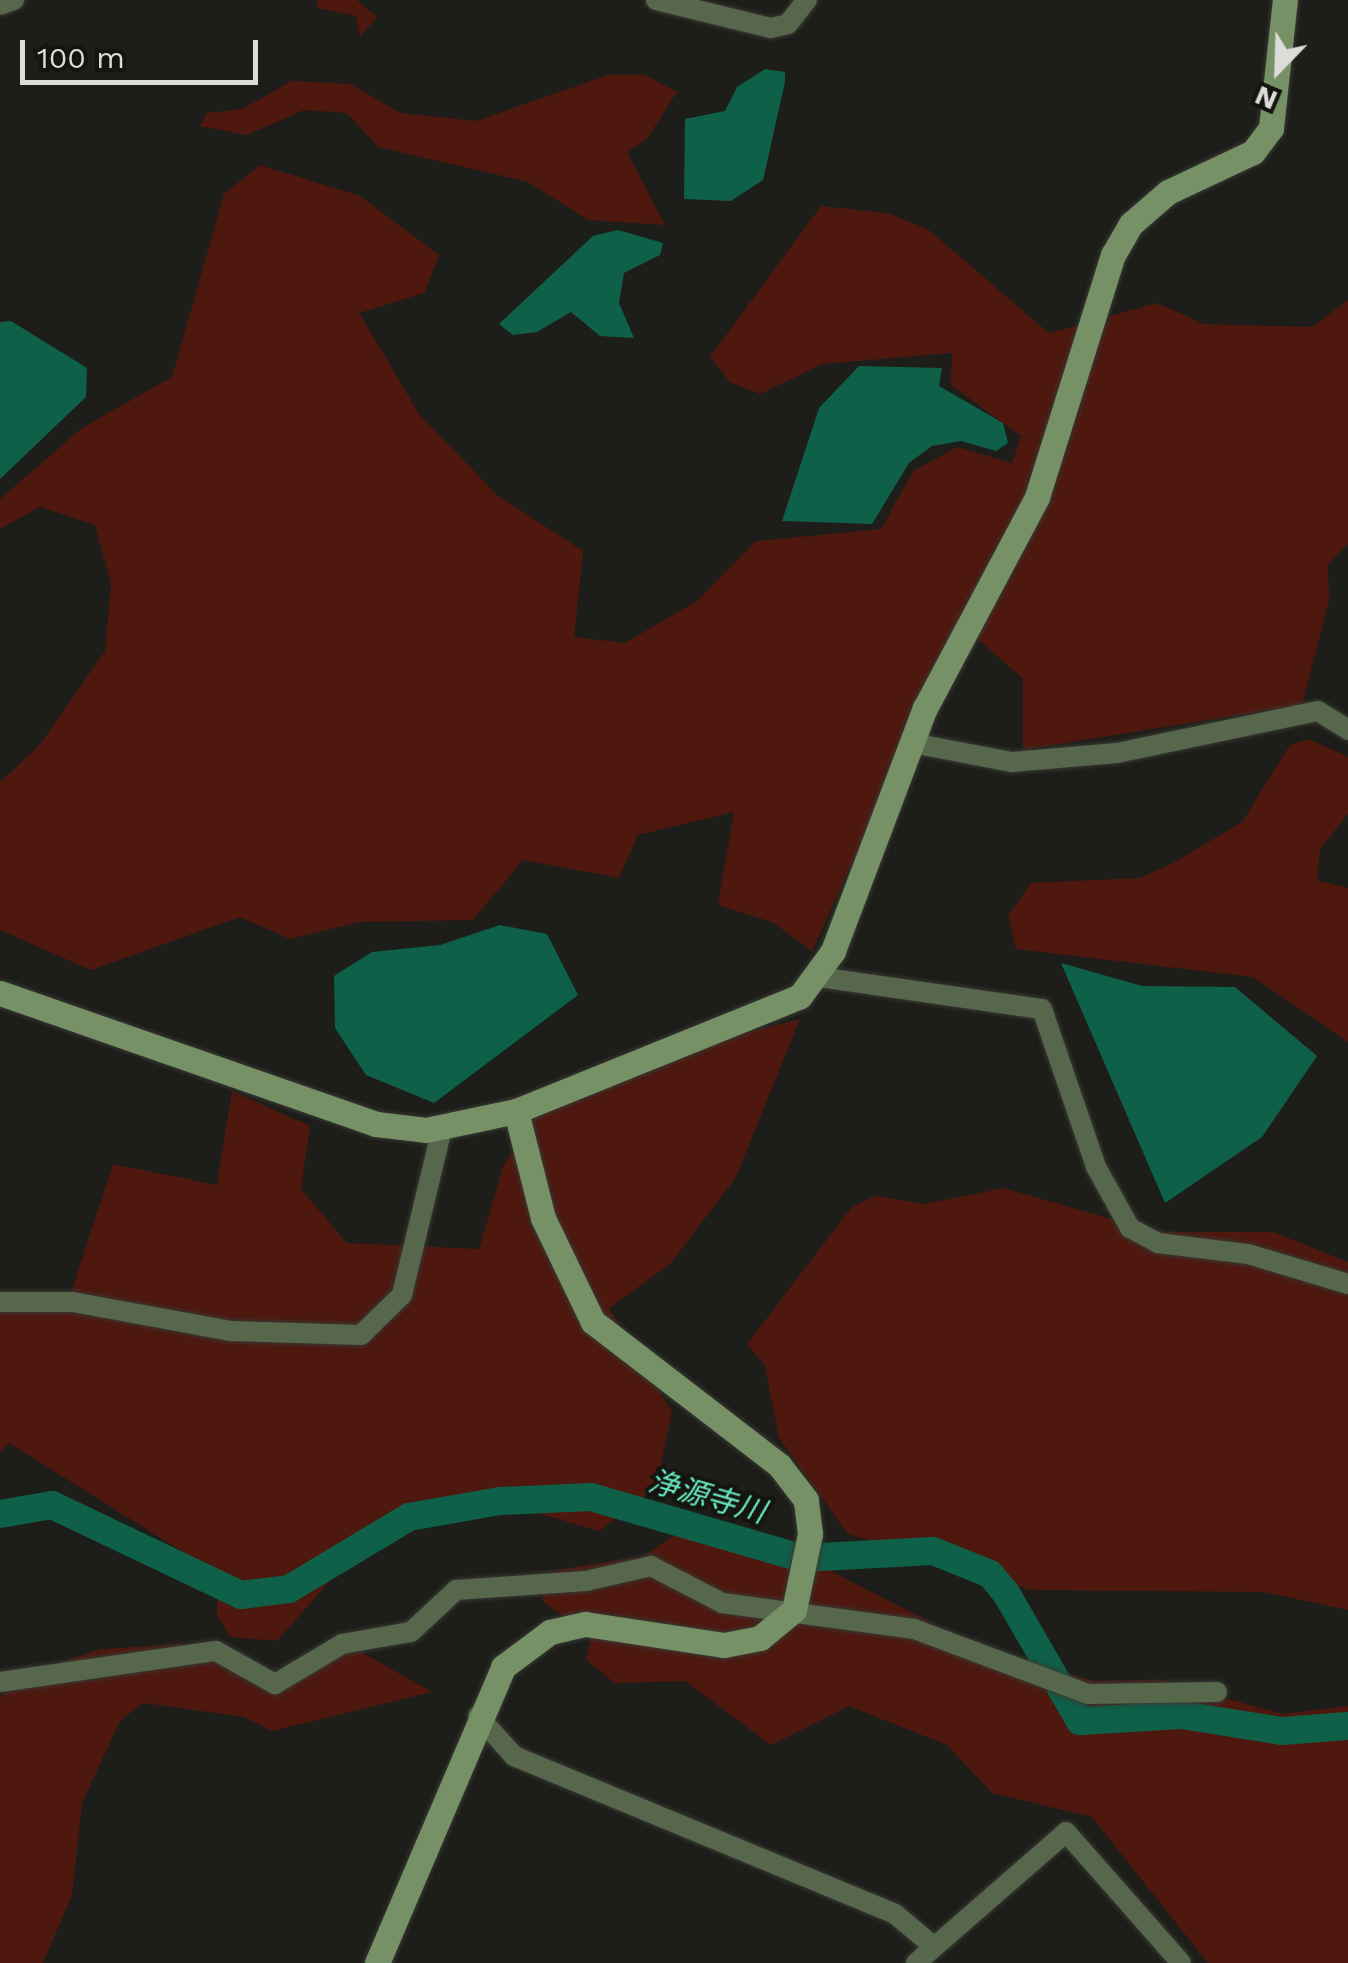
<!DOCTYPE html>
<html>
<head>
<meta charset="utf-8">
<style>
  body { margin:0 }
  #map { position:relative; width:1348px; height:1963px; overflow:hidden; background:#1d1d19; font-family:"Work Sans","Noto Sans JP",sans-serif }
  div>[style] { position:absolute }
  .green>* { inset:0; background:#4e180f }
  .water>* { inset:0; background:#0e6049 }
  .river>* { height:28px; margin:-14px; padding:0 14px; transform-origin:14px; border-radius:14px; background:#0e6049 }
  .roads { filter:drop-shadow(0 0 2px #383834) drop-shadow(0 0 2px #383834) }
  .street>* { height:20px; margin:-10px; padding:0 10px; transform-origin:10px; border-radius:10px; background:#56674c }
  .secondary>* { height:25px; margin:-12.5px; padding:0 12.5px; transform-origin:12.5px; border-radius:12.5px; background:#769166 }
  span { translate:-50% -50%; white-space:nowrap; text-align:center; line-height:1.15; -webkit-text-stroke:8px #141410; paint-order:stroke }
  .water-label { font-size:30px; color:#65eabe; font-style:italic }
  .north { position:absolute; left:1228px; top:20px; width:100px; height:100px; -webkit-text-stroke:8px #141410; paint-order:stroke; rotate:203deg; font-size:28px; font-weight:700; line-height:40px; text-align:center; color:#dddcda }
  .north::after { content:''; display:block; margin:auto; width:35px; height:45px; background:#dddcda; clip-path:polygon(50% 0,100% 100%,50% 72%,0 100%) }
  .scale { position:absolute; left:20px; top:40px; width:238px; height:45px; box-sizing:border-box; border:5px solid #dddcda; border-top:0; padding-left:12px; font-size:30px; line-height:35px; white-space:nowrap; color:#dddcda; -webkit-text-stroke:8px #141410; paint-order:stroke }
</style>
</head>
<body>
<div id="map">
  <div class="green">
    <i style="clip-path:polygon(317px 0,357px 0,377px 17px,360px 37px,356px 16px,318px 8px)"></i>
    <i style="clip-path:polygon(608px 75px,645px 75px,677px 92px,646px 140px,627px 152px,665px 225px,588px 220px,528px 182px,378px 147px,347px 113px,304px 110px,247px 135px,200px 126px,207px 113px,242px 109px,292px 81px,350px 84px,401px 113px,476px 121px)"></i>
    <i style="clip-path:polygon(260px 165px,360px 196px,439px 255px,424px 293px,359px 313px,419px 414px,497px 495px,583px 551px,574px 637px,625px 643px,697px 601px,756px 541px,881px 529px,913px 471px,957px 447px,1012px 463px,1021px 436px,951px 385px,952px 353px,822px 364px,760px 394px,730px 382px,710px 357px,821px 206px,888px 213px,929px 230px,1049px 333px,1157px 303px,1204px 324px,1312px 327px,1348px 300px,1348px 544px,1328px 564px,1329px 601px,1302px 705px,1023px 750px,1023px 679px,961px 624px,812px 951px,772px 922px,718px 905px,734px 812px,638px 835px,619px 878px,523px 860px,473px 920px,359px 922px,290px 939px,240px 917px,91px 970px,0 930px,0 782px,38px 747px,105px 651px,111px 584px,95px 525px,40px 507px,0 529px,0 499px,82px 428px,172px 377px,224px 194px)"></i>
    <i style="clip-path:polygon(1309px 739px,1348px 757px,1348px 814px,1320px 849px,1317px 880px,1348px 888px,1348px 1042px,1253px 977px,1016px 949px,1008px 916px,1031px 883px,1140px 878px,1173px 863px,1242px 822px,1290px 745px)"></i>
    <i style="clip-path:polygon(800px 1019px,735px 1179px,670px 1264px,609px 1308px,672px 1412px,656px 1488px,599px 1531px,469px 1493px,371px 1534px,277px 1641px,230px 1637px,217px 1615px,218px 1574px,9px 1443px,0 1453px,0 1311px,70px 1296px,113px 1164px,217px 1185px,232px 1091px,310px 1126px,301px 1189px,347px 1243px,479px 1249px,503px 1167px,539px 1108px,630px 1063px)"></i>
    <i style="clip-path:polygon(1004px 1188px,1157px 1232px,1273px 1232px,1348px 1262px,1348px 1610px,1264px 1592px,1031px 1590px,848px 1534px,779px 1438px,765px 1366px,747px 1344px,851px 1208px,875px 1196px,924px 1204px)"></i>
    <i style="clip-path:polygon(675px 1535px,776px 1543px,989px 1652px,1094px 1681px,1161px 1680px,1283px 1714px,1348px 1706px,1348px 1963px,1208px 1963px,1092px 1817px,992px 1793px,947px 1745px,849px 1706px,771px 1745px,685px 1681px,615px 1683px,586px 1660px,592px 1636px,542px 1601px,551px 1571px,643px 1556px)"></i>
    <i style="clip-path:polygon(181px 1644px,263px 1679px,359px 1651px,432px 1692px,272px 1731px,244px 1717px,143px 1703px,120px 1721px,82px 1803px,72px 1895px,43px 1963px,0 1963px,0 1698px,20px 1675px,101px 1649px)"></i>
  </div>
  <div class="water">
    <i style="clip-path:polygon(765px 69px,785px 72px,785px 82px,763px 180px,731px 201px,684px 199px,685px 119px,725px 111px,737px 87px)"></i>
    <i style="clip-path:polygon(618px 230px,663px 243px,660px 255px,624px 273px,619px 303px,634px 338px,600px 336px,571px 312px,537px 332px,513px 335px,499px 324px,593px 236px)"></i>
    <i style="clip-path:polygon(11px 321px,87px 368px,86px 397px,0 479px,0 322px)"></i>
    <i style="clip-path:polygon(859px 366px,942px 368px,939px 386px,1003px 423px,1008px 443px,996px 451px,961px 441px,932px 446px,909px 463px,872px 524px,782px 521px,819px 408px)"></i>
    <i style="clip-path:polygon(500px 925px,547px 934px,578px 995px,434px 1103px,366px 1075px,335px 1028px,334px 976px,372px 952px,440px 945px)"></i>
    <i style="clip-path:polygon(1061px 963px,1142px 986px,1235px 987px,1317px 1056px,1262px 1137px,1165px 1203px)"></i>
  </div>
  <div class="river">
    <i style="left:0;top:1514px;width:53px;rotate:-9.8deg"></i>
    <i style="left:52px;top:1505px;width:209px;rotate:25.5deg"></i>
    <i style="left:241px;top:1595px;width:48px;rotate:-7.1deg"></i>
    <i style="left:289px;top:1589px;width:140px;rotate:-31deg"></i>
    <i style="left:409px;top:1517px;width:92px;rotate:-10deg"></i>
    <i style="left:500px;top:1501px;width:91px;rotate:-2.5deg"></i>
    <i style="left:591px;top:1497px;width:219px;rotate:16.2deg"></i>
    <i style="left:801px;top:1558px;width:132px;rotate:-3deg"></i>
    <i style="left:933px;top:1551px;width:61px;rotate:22deg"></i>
    <i style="left:990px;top:1574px;width:25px;rotate:50deg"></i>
    <i style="left:1006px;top:1593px;width:148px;rotate:60deg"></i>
    <i style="left:1080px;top:1721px;width:101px;rotate:-3.4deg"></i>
    <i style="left:1181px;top:1715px;width:102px;rotate:9deg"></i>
    <i style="left:1282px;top:1731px;width:66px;rotate:-4.3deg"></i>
  </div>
  <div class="roads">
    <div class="street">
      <i style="left:656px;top:0;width:118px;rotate:13.7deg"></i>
      <i style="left:771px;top:28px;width:17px;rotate:-13deg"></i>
      <i style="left:788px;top:24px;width:31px;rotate:-52deg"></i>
      <i style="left:0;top:5px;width:15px;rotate:-20deg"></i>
      <i style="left:912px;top:743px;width:102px;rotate:10.8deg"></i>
      <i style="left:1012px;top:762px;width:105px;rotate:-4.9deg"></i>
      <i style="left:1117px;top:753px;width:205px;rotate:-11.8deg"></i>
      <i style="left:1318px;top:711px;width:36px;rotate:32deg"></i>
      <i style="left:819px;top:977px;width:225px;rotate:8.2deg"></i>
      <i style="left:1042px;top:1009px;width:167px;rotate:71.1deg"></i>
      <i style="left:1096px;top:1167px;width:70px;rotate:60.9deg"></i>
      <i style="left:1130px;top:1228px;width:32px;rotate:28deg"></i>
      <i style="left:1158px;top:1243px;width:91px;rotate:7deg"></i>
      <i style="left:1248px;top:1254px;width:104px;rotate:16.7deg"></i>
      <i style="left:0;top:1302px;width:73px"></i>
      <i style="left:73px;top:1302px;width:161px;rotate:10.4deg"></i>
      <i style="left:231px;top:1331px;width:130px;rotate:1.8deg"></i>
      <i style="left:361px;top:1335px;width:57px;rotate:-44.3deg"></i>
      <i style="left:402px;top:1295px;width:172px;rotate:-76.5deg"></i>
      <i style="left:0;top:1682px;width:218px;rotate:-8.2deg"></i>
      <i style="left:216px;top:1651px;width:68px;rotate:29.2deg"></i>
      <i style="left:275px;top:1684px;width:78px;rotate:-30.8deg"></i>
      <i style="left:342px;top:1644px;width:70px;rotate:-9.9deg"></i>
      <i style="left:411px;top:1632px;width:62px;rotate:-43deg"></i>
      <i style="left:456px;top:1590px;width:130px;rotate:-4deg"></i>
      <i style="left:586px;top:1581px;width:67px;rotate:-13deg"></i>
      <i style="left:651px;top:1566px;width:80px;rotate:27.5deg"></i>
      <i style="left:722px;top:1603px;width:194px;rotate:7.7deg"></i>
      <i style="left:914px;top:1629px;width:186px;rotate:20.5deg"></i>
      <i style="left:1088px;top:1694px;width:129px;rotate:-0.9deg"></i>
      <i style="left:478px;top:1716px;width:54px;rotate:48deg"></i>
      <i style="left:514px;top:1756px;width:412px;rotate:22.5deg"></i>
      <i style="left:895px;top:1914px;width:50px;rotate:40.1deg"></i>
      <i style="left:916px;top:1963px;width:199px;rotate:-41.1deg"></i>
      <i style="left:1066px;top:1832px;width:174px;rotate:48.7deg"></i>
    </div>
    <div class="secondary">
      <i style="left:0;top:993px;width:398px;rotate:19.2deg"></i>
      <i style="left:376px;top:1124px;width:50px;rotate:6.8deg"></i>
      <i style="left:426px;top:1130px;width:92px;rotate:-11.9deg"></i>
      <i style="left:516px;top:1111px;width:306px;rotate:-22deg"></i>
      <i style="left:800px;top:996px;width:56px;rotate:-53.7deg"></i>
      <i style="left:833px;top:951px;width:260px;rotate:-69.3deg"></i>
      <i style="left:925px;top:708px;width:239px;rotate:-62deg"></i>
      <i style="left:1037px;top:497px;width:254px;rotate:-72.6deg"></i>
      <i style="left:1113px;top:255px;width:36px;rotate:-60deg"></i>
      <i style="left:1131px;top:224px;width:49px;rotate:-40.9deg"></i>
      <i style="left:1168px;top:192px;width:94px;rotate:-25.2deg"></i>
      <i style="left:1253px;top:152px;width:30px;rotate:-53deg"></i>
      <i style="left:1271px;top:128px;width:129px;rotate:-83.8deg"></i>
      <i style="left:377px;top:1963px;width:322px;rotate:-66.9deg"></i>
      <i style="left:503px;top:1667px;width:59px;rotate:-36.7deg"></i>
      <i style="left:550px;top:1632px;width:36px;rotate:-13deg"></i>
      <i style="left:585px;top:1624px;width:141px;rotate:8.6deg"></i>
      <i style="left:724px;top:1645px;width:37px;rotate:-11deg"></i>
      <i style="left:760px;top:1638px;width:44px;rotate:-39.5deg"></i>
      <i style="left:794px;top:1610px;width:78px;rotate:-78.1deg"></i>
      <i style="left:810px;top:1534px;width:34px;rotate:-97deg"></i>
      <i style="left:806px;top:1500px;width:44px;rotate:-127.6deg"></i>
      <i style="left:779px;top:1465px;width:235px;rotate:-142.4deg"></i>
      <i style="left:593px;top:1322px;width:115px;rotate:-115.7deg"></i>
      <i style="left:543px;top:1218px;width:110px;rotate:-104.2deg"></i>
    </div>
  </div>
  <div class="water-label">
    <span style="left:707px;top:1497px;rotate:16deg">浄源寺川</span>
  </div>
  <div class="north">N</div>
  <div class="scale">100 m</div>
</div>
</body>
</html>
